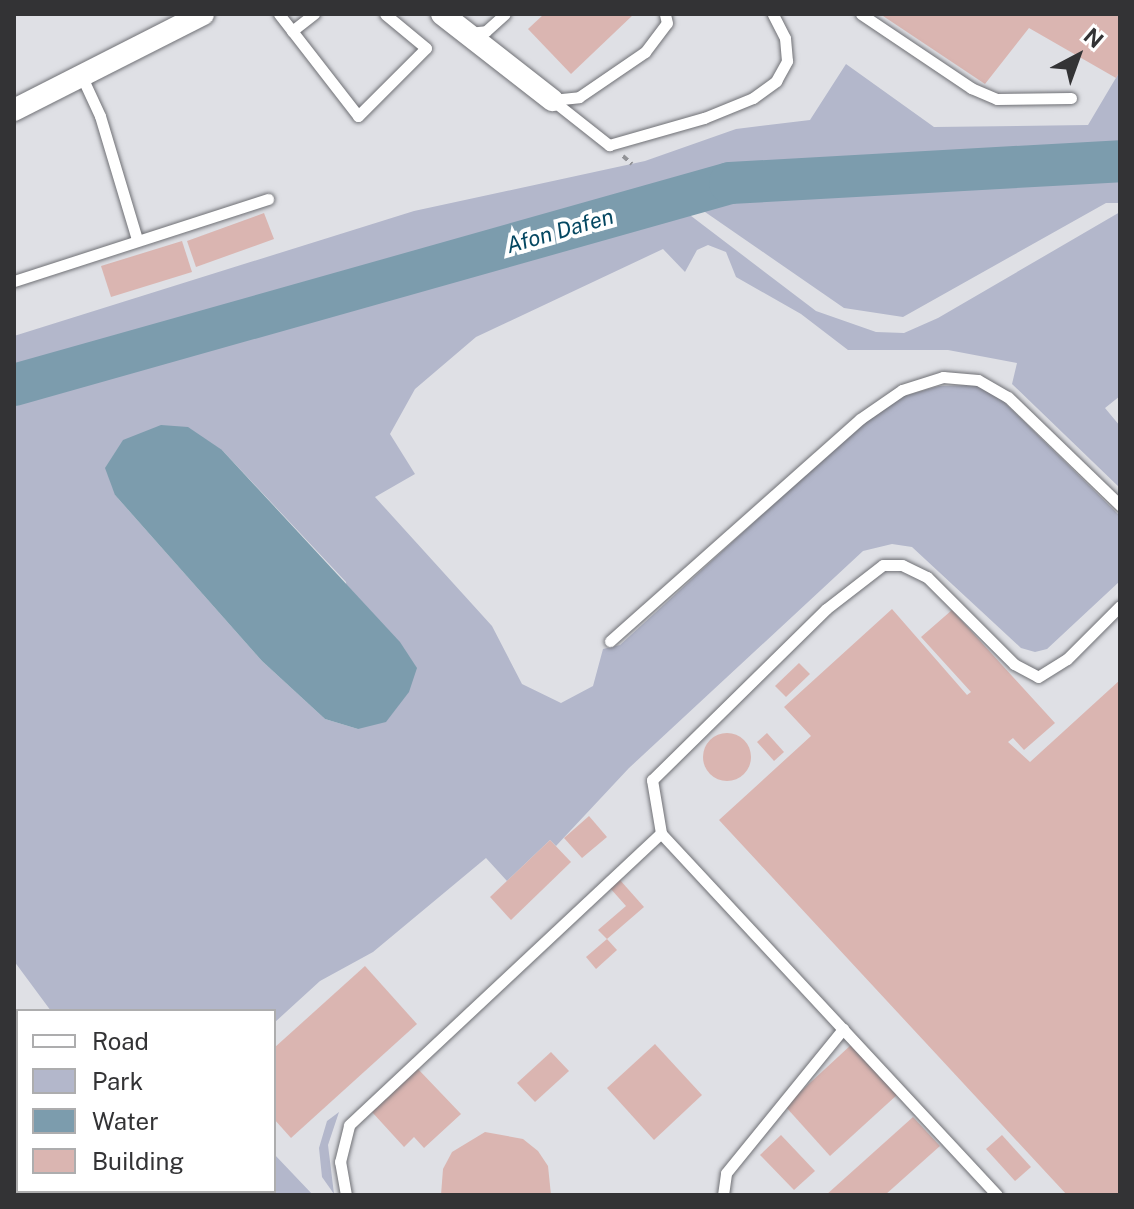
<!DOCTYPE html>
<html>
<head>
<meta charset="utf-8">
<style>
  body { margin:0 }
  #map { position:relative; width:1134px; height:1209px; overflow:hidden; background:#dfe0e5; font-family:"Public Sans",sans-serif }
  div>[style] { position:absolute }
  .green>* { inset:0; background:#b3b7cb }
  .water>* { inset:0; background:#7c9cad }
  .river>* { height:42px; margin:-21px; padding:0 21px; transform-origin:21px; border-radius:21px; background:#7c9cad }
  .building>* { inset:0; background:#dab5b1 }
  .round { border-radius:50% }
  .path>* { height:4px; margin-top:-2px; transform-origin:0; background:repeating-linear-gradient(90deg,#929397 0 6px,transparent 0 10px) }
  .roads { filter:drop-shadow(0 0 2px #6f7075) drop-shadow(0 0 2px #6f7075) }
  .service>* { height:11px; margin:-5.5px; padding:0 5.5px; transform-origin:5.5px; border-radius:5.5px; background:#fff }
  .minor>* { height:22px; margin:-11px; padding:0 11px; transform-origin:11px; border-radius:11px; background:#fff }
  span { translate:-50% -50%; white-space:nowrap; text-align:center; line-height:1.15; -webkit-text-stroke:8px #fff; paint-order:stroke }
  .water-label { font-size:22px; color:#044761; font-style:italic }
  .frame { position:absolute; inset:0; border:16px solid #333335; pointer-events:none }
  .legend { position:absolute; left:16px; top:1009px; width:260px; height:184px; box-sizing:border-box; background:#fff; border:2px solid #adadae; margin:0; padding:10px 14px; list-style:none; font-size:24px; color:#333335 }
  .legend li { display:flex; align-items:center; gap:16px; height:40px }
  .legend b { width:40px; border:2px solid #adadae }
  .north { position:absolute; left:1038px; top:16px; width:80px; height:80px; -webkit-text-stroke:6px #fff; paint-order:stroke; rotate:41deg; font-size:22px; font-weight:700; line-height:32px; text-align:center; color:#333335 }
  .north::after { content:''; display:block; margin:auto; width:28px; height:36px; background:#333335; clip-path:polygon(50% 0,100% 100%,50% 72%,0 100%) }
</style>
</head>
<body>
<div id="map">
  <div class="green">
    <i style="clip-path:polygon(846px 64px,934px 127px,1088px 125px,1120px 71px,1120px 203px,1106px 203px,903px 317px,844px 308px,666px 185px,14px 373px,14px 336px,414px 211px,645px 161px,736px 129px,810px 120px)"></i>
    <i style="clip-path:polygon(evenodd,678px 206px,816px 311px,876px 332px,904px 333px,938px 318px,1120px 212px,1120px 396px,1105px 408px,1120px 426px,1120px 488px,1012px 384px,1017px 363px,948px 350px,848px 350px,801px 314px,736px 277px,726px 252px,708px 245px,697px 250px,685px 272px,663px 249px,476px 337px,415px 389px,390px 434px,415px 474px,375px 497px,492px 626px,522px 684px,561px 703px,593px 686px,603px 649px,620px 645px,861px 424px,901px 397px,939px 386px,976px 385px,995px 393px,1120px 516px,1120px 581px,1047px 649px,1035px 652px,1021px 648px,912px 547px,892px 544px,863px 551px,629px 768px,556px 846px,550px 840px,507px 881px,486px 858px,373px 952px,320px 981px,274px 1023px,274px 1011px,51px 1011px,14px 961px,14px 390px,678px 206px,222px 450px,346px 582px,358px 729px,325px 719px,262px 661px,115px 495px,222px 450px)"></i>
    <i style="clip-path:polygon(14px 1025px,18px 1191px,140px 1195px,14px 1195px)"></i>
    <i style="clip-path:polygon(339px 1112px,328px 1145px,334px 1194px,322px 1177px,319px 1148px,327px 1121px)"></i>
    <i style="clip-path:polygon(274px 1154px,313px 1195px,186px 1191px,274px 1191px)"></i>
  </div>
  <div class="water">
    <i style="clip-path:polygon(161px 425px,188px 427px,222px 450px,400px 642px,417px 668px,409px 692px,386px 722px,358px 729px,325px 719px,262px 661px,115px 495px,105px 468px,123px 440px)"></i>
  </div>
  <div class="river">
    <i style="left:14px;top:385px;width:744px;rotate:-15.75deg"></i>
    <i style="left:730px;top:183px;width:391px;rotate:-3.2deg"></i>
  </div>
  <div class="building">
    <i style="clip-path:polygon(544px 14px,634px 14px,571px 74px,528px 29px)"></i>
    <i style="clip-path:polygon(880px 14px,1120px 14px,1120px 71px,1116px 78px,1029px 28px,985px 84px)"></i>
    <i style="clip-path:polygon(264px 213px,274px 239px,196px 267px,187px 241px)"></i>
    <i style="clip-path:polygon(182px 241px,192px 272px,111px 297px,101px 266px)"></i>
    <i style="clip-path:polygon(892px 609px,967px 695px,971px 692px,921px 637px,952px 610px,1055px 723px,1024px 750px,1013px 738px,1008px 742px,1030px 762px,1120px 680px,1120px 1195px,1067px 1195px,719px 820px,811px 736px,784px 707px)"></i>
    <i style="clip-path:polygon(799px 663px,810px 674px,786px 697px,775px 686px)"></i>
    <i style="clip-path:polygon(767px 733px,784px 752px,774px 761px,757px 742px)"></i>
    <i class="round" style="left:703px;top:733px;width:48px;height:48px"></i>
    <i style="clip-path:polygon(589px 816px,607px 837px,582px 858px,564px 838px)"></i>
    <i style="clip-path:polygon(550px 840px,571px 862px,511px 920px,490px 897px)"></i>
    <i style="clip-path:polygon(620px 880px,644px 907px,607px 939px,598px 930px,626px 906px,610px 888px)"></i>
    <i style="clip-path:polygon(607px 939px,617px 950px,596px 969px,586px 957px)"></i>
    <i style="clip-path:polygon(365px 966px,417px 1024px,291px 1138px,274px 1119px,274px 1048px)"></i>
    <i style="clip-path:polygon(655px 1044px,702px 1095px,654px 1140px,607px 1088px)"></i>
    <i style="clip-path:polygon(852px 1044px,898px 1094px,830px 1156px,785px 1106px)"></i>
    <i style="clip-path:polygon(551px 1052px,569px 1071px,535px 1102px,517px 1083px)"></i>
    <i style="clip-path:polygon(418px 1069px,461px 1114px,424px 1148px,414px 1137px,404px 1147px,372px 1112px)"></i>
    <i style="clip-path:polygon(913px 1117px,940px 1146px,885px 1195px,826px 1195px)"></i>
    <i style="clip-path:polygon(485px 1132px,523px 1139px,538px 1151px,548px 1166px,551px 1195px,441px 1195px,443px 1169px,452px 1152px)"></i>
    <i style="clip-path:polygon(781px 1135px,815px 1171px,794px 1190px,760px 1155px)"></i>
    <i style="clip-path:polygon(1002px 1135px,1031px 1167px,1015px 1181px,986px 1149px)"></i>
  </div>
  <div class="path">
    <i style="left:623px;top:156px;width:12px;rotate:42deg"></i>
  </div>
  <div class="roads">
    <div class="service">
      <i style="left:279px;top:14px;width:129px;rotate:52.2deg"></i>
      <i style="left:358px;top:116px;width:96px;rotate:-45deg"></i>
      <i style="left:426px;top:48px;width:53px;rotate:-140.3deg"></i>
      <i style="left:861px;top:14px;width:133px;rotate:33.9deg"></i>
      <i style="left:971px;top:88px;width:28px;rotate:23deg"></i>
      <i style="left:997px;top:99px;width:74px;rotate:-0.8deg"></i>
      <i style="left:292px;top:31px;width:28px;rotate:-38deg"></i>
      <i style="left:468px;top:33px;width:18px;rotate:-6deg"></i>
      <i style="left:486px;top:31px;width:25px;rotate:-42deg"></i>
      <i style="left:82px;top:77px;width:43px;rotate:65.2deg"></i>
      <i style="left:100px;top:116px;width:128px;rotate:73.3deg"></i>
      <i style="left:552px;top:100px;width:73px;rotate:38.3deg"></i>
      <i style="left:609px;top:145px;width:99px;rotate:-15.9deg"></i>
      <i style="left:704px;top:118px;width:53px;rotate:-22.2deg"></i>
      <i style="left:753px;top:98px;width:29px;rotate:-36deg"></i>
      <i style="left:776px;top:81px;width:23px;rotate:-61deg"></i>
      <i style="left:787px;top:61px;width:23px;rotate:-95deg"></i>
      <i style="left:785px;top:38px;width:27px;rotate:-117deg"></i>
      <i style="left:552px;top:100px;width:27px;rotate:-6deg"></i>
      <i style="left:579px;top:97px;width:80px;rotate:-34.3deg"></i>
      <i style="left:645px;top:52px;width:36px;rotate:-53deg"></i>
      <i style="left:667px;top:23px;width:9px;rotate:-103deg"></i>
      <i style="left:14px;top:281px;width:267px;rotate:-17.9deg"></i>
      <i style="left:610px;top:641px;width:334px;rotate:-41.6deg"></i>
      <i style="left:860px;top:419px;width:51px;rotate:-34.6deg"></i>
      <i style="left:902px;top:390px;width:43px;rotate:-17.6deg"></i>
      <i style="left:943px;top:377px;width:35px;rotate:5deg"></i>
      <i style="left:978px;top:380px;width:34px;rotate:30deg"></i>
      <i style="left:1008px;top:397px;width:156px;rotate:44deg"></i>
      <i style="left:346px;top:1195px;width:34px;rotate:-100deg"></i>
      <i style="left:340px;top:1162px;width:38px;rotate:-76deg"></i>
      <i style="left:349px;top:1125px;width:427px;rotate:-43.1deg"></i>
      <i style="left:723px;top:1195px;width:22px;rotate:-82deg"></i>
      <i style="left:726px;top:1173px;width:186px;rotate:-50.9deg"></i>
      <i style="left:997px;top:1195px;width:494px;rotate:-132.9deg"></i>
      <i style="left:661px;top:833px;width:54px;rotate:-99.6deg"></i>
      <i style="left:652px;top:780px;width:244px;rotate:-44.5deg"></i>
      <i style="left:826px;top:609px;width:72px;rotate:-37.7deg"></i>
      <i style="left:883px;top:565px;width:19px"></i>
      <i style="left:902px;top:565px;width:28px;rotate:26deg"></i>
      <i style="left:927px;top:577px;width:123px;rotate:45deg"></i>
      <i style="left:1014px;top:664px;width:27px;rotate:28deg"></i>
      <i style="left:1038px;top:677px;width:34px;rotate:-32deg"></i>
      <i style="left:1067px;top:659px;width:75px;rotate:-45deg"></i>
    </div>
    <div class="minor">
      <i style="left:442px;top:14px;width:140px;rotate:38deg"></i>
      <i style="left:14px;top:110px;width:212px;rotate:-26.9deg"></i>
    </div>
  </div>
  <div class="water-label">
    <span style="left:560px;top:231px;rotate:-16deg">Afon Dafen</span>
  </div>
  <div class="frame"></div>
  <ul class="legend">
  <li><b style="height:10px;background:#fff"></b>Road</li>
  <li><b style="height:22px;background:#b3b7cb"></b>Park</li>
  <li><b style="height:22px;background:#7c9cad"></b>Water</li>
  <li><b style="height:22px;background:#dab5b1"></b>Building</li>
  </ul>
  <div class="north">N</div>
</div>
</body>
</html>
